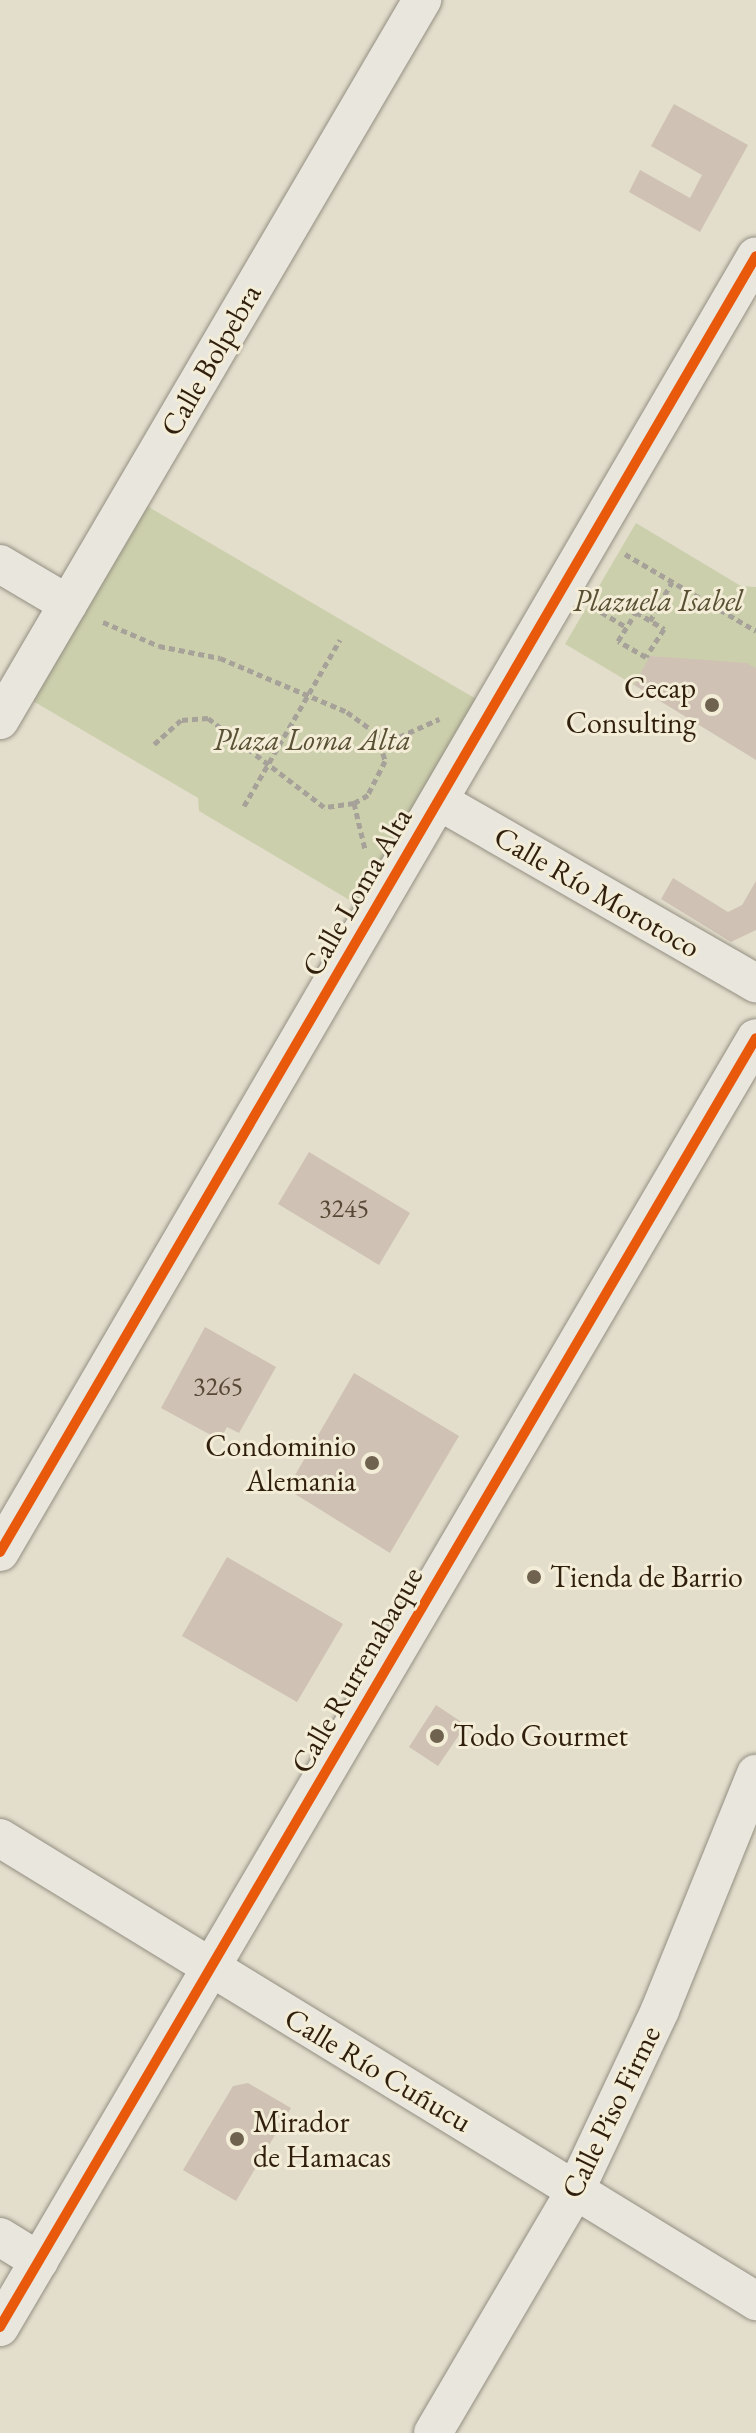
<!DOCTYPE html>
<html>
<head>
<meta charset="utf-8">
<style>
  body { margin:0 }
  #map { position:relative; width:756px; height:2433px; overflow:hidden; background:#e3decc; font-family:"EB Garamond",serif }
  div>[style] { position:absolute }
  .green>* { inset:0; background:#cccfac }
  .building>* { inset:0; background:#cfc1b3 }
  .path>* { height:5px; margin-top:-2.5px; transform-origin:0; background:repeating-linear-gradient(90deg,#a6a299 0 6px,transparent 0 10px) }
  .roads { filter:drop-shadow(0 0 2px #948f82) drop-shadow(0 0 2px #948f82) }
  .street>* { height:38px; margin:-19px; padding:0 19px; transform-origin:19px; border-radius:19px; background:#e9e6de }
  .cycleway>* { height:10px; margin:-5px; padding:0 5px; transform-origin:5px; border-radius:5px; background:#e8590c }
  .dots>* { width:22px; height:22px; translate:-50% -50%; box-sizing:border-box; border:4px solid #f3edd8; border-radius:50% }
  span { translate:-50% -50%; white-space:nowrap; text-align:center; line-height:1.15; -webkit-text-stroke:6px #f3edd8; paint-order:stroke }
  .number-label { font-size:26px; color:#584836 }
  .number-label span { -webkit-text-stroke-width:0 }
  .street-label { font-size:30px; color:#301f0c }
  .park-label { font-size:30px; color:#595034; font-style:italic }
  .poi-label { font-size:30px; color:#301f0c }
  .right { translate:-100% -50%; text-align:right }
  .left { translate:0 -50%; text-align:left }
</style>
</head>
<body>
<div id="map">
  <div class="green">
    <i style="clip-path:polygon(147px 506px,483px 703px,363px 908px,199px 811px,198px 798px,33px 701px)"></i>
    <i style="clip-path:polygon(636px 523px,741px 586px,756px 587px,756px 668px,651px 656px,634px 685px,565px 644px)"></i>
  </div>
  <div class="building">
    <i style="clip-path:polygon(674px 104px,748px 145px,700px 232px,629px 192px,640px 170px,690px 198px,702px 175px,651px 146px)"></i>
    <i style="clip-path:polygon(650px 656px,747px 663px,756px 668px,756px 760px,634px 685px)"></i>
    <i style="clip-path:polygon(673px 878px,728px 912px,742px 905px,756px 881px,756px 930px,731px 942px,661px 899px)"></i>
    <i style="clip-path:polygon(309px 1152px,410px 1213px,379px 1265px,278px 1204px)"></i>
    <i style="clip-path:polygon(205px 1327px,276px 1367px,239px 1433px,227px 1427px,220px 1440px,161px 1408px)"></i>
    <i style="clip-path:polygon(354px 1373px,459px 1436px,390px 1553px,287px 1489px)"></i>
    <i style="clip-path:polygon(227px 1557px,343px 1624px,297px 1702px,182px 1636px)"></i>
    <i style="clip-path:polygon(436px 1705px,466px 1725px,438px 1766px,409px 1747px)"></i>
    <i style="clip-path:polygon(248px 2083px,291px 2108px,236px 2201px,183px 2170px,233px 2086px)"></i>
  </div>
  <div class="path">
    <i style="left:625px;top:554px;width:152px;rotate:30.4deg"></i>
    <i style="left:593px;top:607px;width:39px;rotate:31deg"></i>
    <i style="left:636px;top:612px;width:33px;rotate:31deg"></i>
    <i style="left:664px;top:629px;width:33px;rotate:123deg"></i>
    <i style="left:646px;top:657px;width:32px;rotate:-150deg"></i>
    <i style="left:618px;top:641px;width:34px;rotate:-58deg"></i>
    <i style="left:650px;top:621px;width:45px;rotate:-60.6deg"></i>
    <i style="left:103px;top:622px;width:61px;rotate:23.2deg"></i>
    <i style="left:159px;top:646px;width:62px;rotate:11.1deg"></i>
    <i style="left:220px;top:658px;width:138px;rotate:23deg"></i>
    <i style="left:347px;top:712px;width:37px;rotate:36deg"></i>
    <i style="left:377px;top:734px;width:28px;rotate:73deg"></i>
    <i style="left:385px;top:761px;width:38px;rotate:117deg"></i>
    <i style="left:368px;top:795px;width:16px;rotate:150deg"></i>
    <i style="left:354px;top:803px;width:30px;rotate:172deg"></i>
    <i style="left:324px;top:807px;width:146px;rotate:-142.5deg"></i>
    <i style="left:208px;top:718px;width:27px;rotate:176deg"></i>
    <i style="left:181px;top:720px;width:36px;rotate:138deg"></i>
    <i style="left:381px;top:745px;width:64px;rotate:-24.1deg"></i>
    <i style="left:354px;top:803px;width:47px;rotate:76.6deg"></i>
    <i style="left:244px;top:806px;width:192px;rotate:-60deg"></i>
  </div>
  <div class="roads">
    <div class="street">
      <i style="left:0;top:564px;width:79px;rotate:30.5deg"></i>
      <i style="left:0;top:720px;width:835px;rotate:-59.62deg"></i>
      <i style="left:439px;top:801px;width:366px;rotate:29.9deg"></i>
      <i style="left:0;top:1552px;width:1500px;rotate:-59.74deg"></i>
      <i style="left:0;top:1838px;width:887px;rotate:31.48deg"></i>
      <i style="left:0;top:2237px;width:46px;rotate:31.6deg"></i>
      <i style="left:0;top:2327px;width:1494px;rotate:-59.61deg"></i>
      <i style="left:433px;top:2433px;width:281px;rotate:-59.6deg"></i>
      <i style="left:575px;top:2191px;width:200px;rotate:-64.8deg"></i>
      <i style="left:660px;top:2010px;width:255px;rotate:-67.9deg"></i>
    </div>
  </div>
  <div class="cycleway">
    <i style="left:0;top:1552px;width:1500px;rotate:-59.74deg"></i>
    <i style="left:0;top:2327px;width:1494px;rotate:-59.61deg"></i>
  </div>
  <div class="dots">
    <i style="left:712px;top:705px;background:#6f624f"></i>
    <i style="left:372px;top:1463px;background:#6f624f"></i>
    <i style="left:534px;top:1577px;background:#6f624f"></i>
    <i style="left:437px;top:1736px;background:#6f624f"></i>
    <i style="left:237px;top:2139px;background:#6f624f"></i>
  </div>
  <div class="number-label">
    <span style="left:344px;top:1209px">3245</span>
    <span style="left:218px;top:1387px">3265</span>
  </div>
  <div class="street-label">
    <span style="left:211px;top:360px;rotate:-60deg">Calle Bolpebra</span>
    <span style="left:357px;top:892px;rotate:-60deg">Calle Loma Alta</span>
    <span style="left:597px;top:892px;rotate:30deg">Calle Río Morotoco</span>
    <span style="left:357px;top:1670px;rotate:-60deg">Calle Rurrenabaque</span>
    <span style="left:378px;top:2070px;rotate:31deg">Calle Río Cuñucu</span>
    <span style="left:611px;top:2112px;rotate:-64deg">Calle Piso Firme</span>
  </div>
  <div class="park-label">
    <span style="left:658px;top:601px">Plazuela Isabel</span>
    <span style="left:312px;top:740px">Plaza Loma Alta</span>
  </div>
  <div class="poi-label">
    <span class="right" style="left:696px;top:705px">Cecap<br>Consulting</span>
    <span class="right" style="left:356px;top:1463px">Condominio<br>Alemania</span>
    <span class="left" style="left:550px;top:1577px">Tienda de Barrio</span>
    <span class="left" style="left:453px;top:1736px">Todo Gourmet</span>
    <span class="left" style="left:253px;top:2139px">Mirador<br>de Hamacas</span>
  </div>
</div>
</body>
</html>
